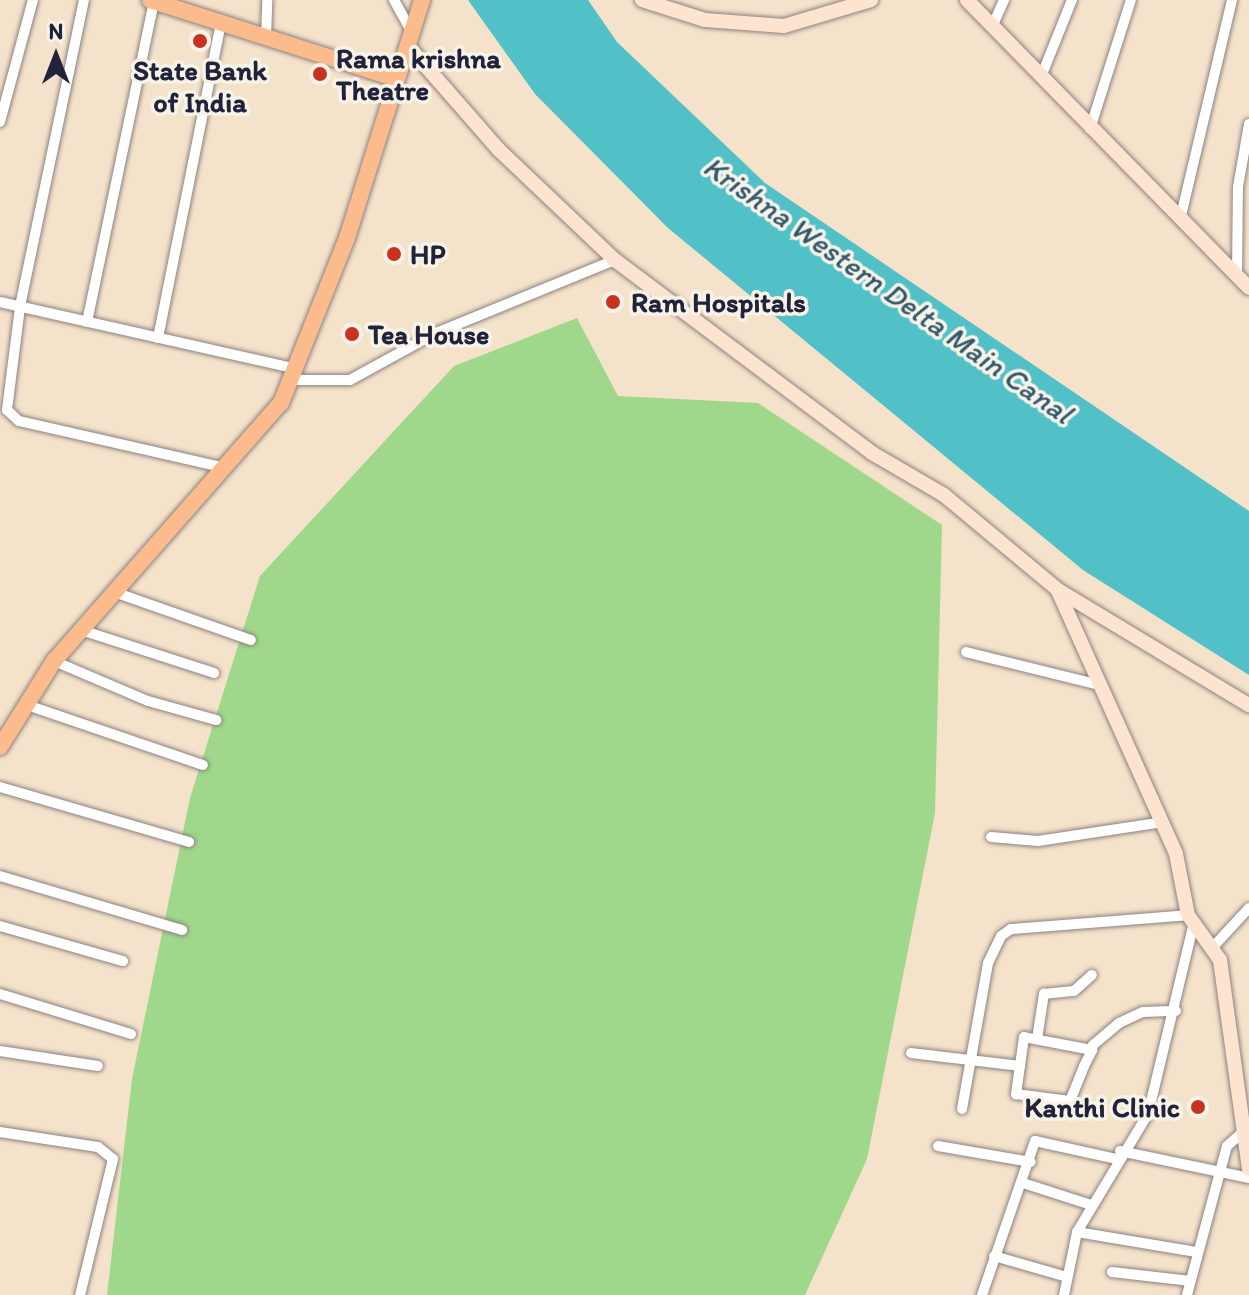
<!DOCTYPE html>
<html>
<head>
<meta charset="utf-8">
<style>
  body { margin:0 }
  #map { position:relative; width:1249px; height:1295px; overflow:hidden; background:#f5e2ca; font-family:Itim,sans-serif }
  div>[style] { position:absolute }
  .green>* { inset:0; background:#9fd88b }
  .water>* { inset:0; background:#51c0c7 }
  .roads { filter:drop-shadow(0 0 2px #8c8282) drop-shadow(0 0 2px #8c8282) }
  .street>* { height:10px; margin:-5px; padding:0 5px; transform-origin:5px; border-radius:5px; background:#fff }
  .secondary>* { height:14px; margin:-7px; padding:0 7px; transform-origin:7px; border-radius:7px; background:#fde4d1 }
  .primary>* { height:16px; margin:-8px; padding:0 8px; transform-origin:8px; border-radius:8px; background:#fbbb8c }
  .dots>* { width:22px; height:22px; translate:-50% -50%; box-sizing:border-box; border:4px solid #f7f3e8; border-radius:50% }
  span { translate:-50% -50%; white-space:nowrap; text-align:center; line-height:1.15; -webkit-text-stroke:7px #f7f3e8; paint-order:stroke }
  .poi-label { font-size:28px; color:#22223b; font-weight:700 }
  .left { translate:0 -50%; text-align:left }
  .right { translate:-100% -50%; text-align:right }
  .water-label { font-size:30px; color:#32596c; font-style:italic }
  .north { position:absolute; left:16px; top:16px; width:80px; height:80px; -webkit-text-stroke:6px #f7f3e8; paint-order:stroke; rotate:0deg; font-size:22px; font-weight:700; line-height:32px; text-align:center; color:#22223b }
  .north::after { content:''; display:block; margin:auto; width:28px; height:36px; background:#22223b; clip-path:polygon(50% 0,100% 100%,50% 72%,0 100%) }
</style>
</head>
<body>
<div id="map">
  <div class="green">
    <i style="clip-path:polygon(577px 318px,618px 396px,758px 403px,942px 525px,935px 813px,867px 1159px,805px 1295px,107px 1295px,132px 1079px,190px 798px,260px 576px,454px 366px)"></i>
  </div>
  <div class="water">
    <i style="clip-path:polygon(468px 0,588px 0,617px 42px,765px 183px,1249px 511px,1249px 675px,1083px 570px,668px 228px,535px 94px)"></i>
  </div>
  <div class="roads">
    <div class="street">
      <i style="left:84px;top:0;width:314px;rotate:101.8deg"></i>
      <i style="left:20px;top:307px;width:104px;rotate:97.2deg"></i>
      <i style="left:7px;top:410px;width:16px;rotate:43deg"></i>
      <i style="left:19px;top:421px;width:212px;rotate:12.8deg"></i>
      <i style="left:394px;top:0;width:37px;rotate:61deg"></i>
      <i style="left:992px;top:27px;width:30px;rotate:-66deg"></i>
      <i style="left:266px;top:38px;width:38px;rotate:-88deg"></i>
      <i style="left:1041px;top:77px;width:83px;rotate:-68.1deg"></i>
      <i style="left:0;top:122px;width:126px;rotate:-74.9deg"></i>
      <i style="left:1090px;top:129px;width:135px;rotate:-72.4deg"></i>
      <i style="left:1180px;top:220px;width:226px;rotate:-76.7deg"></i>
      <i style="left:1237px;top:276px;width:89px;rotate:-89.4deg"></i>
      <i style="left:1238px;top:187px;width:64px;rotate:-80.1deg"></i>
      <i style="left:0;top:302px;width:304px;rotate:12.7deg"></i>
      <i style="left:87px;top:322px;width:329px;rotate:-78.2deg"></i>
      <i style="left:158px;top:338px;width:321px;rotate:-78.7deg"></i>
      <i style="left:293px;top:380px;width:57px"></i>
      <i style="left:350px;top:380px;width:98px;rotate:-28.7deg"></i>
      <i style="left:436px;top:333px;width:193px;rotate:-22.2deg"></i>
      <i style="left:114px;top:592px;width:145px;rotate:19.3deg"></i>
      <i style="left:81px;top:630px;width:140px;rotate:17.9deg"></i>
      <i style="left:966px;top:652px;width:133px;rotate:13.9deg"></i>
      <i style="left:54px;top:661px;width:102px;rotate:23.1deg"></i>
      <i style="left:148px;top:701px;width:71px;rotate:15.6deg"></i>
      <i style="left:24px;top:704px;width:189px;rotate:18.8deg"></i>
      <i style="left:0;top:787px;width:197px;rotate:16.2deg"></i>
      <i style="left:991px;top:837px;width:47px;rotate:4.9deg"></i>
      <i style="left:1038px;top:841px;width:126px;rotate:-8.6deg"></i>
      <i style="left:0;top:876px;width:190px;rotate:16.5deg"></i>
      <i style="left:0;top:926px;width:128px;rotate:15.9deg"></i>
      <i style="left:1213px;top:947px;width:53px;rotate:-47.3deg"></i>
      <i style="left:0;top:994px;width:137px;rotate:17deg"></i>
      <i style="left:1037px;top:1039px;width:46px;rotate:-81.2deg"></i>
      <i style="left:1044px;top:994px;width:30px;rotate:-6deg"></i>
      <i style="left:1074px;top:991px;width:24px;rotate:-42deg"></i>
      <i style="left:1092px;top:1050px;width:69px;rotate:-169.2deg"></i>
      <i style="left:1024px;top:1037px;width:58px;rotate:98deg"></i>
      <i style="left:1016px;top:1094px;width:54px;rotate:7.4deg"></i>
      <i style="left:1070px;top:1101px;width:38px;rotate:-68deg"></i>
      <i style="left:1084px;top:1066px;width:18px;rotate:-63deg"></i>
      <i style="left:1092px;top:1050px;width:5px;rotate:-79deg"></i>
      <i style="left:1093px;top:1045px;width:34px;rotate:-40deg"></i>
      <i style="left:1119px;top:1023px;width:26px;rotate:-25deg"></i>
      <i style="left:1143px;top:1012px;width:33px;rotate:-2deg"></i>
      <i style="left:0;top:1051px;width:99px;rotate:8.7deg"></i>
      <i style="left:911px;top:1053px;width:110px;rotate:6.8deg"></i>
      <i style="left:962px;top:1109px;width:148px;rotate:-79.9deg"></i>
      <i style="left:988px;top:963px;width:30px;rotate:-64deg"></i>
      <i style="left:1001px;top:936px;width:12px;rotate:-35deg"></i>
      <i style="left:1011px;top:929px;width:178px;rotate:-4.5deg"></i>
      <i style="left:0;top:1132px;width:99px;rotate:8.7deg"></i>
      <i style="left:98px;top:1147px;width:19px;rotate:39deg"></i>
      <i style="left:113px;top:1159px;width:140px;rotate:103.6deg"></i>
      <i style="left:938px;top:1146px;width:94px;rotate:9.8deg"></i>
      <i style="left:1120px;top:1151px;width:132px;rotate:11.8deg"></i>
      <i style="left:1023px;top:1183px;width:71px;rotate:17.9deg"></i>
      <i style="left:1077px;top:1232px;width:121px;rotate:9.5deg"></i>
      <i style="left:994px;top:1256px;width:76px;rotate:16deg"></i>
      <i style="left:1112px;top:1272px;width:79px;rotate:6.6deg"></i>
      <i style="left:982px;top:1295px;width:163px;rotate:-71deg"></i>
      <i style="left:1035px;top:1141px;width:83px;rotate:12.5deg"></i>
      <i style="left:1064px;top:1295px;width:64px;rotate:-78.3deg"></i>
      <i style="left:1077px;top:1232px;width:138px;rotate:-59deg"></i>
      <i style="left:1148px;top:1114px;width:192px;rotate:-76.5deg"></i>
      <i style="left:1187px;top:1295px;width:154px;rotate:-75deg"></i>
      <i style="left:1227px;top:1146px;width:20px;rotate:-41deg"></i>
    </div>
    <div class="secondary">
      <i style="left:642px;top:0;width:66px;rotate:17.6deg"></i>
      <i style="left:705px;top:20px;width:79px;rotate:4.3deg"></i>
      <i style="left:784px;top:26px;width:91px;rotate:-16.6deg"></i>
      <i style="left:967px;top:0;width:403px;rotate:45.6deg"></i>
      <i style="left:408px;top:46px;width:138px;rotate:48.8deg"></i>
      <i style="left:499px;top:150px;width:160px;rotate:43.5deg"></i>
      <i style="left:615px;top:260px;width:321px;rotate:36.9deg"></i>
      <i style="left:872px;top:453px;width:83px;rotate:30.3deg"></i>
      <i style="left:944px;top:495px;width:148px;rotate:39.8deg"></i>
      <i style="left:1058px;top:590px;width:223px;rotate:31.1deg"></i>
      <i style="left:1058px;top:591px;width:288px;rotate:65.8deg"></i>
      <i style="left:1176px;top:854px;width:62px;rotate:78.9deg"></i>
      <i style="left:1188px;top:915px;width:55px;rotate:54.6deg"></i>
      <i style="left:1220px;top:960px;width:211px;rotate:82.1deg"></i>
    </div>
    <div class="primary">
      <i style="left:150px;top:0;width:256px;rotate:17.7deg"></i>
      <i style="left:0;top:747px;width:102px;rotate:-57.9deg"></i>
      <i style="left:54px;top:661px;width:344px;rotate:-48.7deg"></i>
      <i style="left:281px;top:403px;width:178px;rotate:-68.2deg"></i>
      <i style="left:347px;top:238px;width:250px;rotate:-72.5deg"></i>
    </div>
  </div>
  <div class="dots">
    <i style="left:200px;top:41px;background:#c8321e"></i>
    <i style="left:320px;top:74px;background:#c8321e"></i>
    <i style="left:394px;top:254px;background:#c8321e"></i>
    <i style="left:613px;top:302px;background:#c8321e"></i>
    <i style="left:352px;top:334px;background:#c8321e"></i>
    <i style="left:1198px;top:1107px;background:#c8321e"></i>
  </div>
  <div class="poi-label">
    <span class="left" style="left:336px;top:74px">Rama krishna<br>Theatre</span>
    <span style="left:200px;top:86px">State Bank<br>of India</span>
    <span class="left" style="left:410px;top:254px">HP</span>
    <span class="left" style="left:631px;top:302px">Ram Hospitals</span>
    <span class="left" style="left:368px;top:334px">Tea House</span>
    <span class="right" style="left:1180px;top:1107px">Kanthi Clinic</span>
  </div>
  <div class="water-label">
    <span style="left:888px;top:290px;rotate:35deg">Krishna Western Delta Main Canal</span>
  </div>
  <div class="north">N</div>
</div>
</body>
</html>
